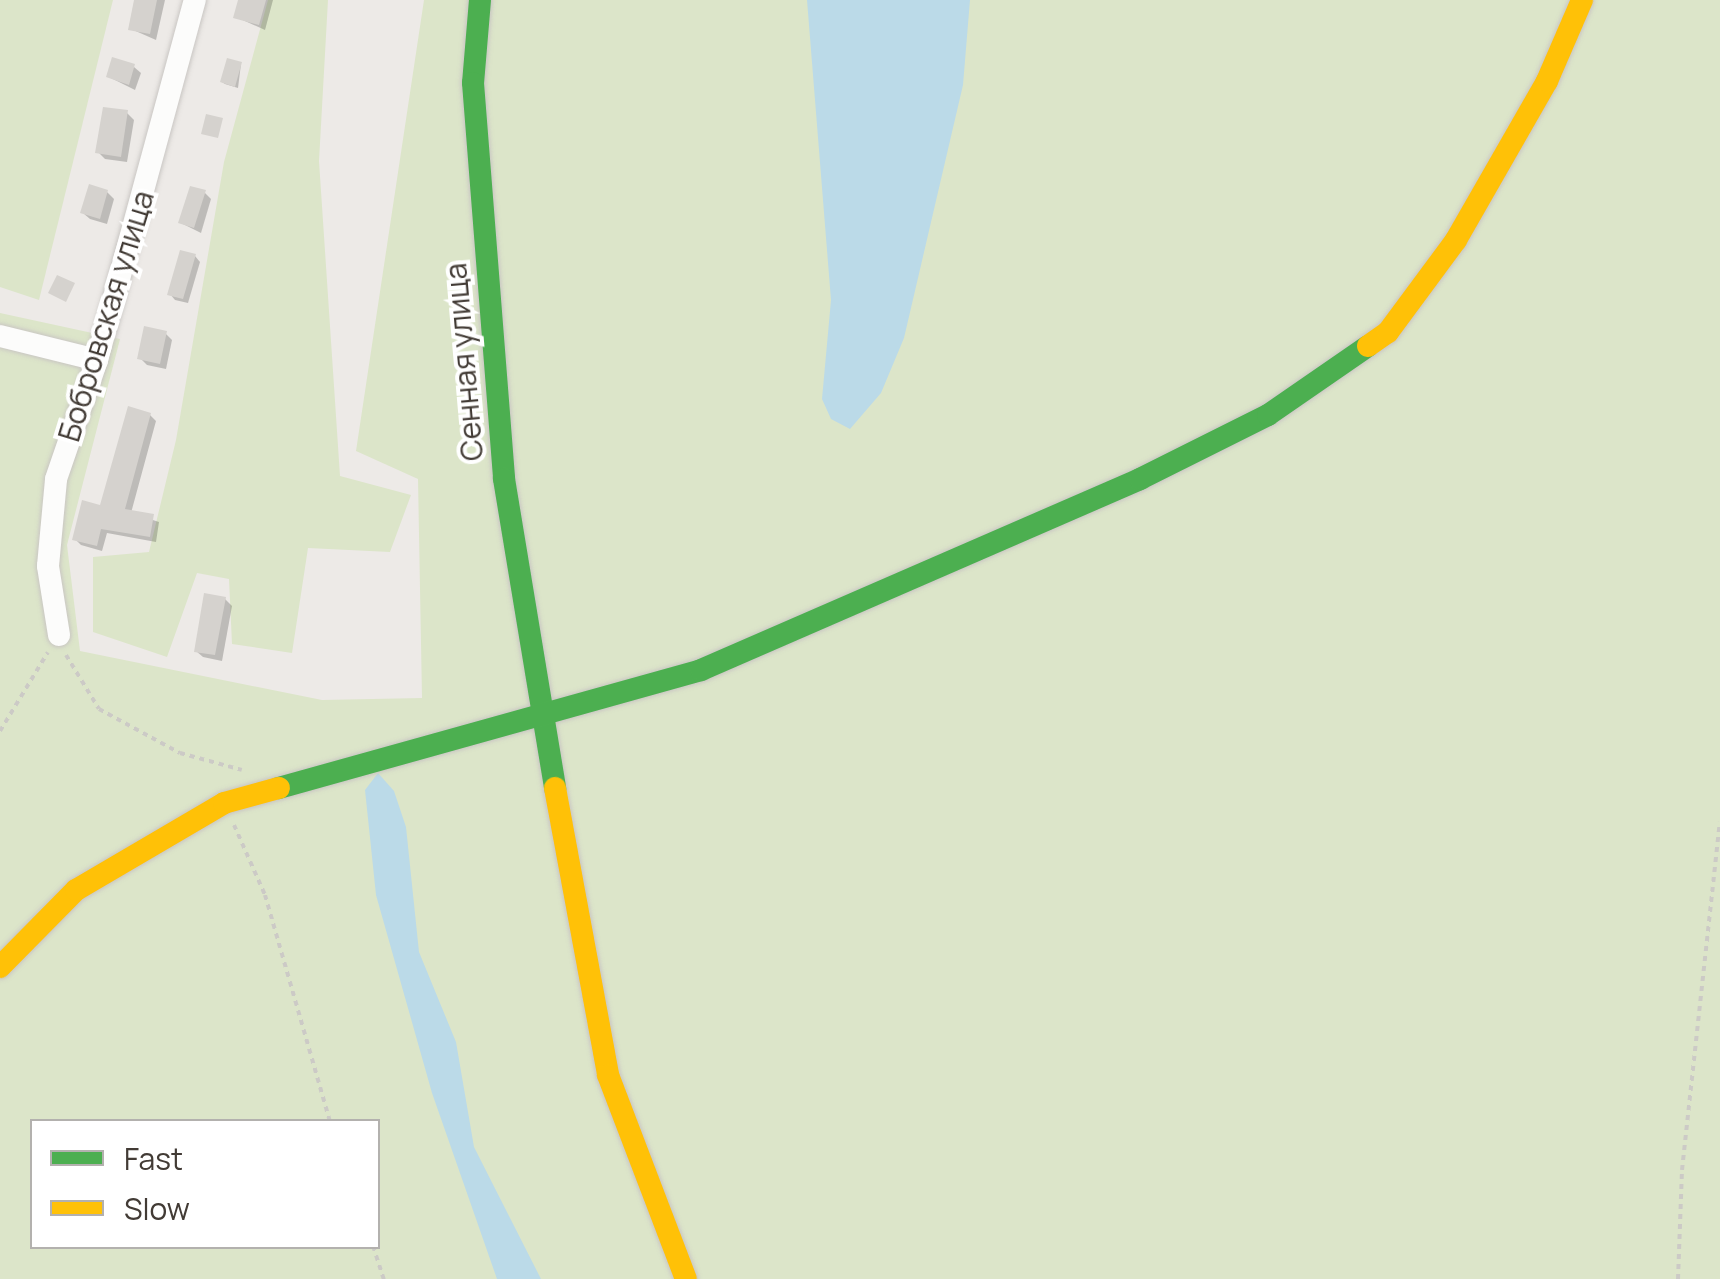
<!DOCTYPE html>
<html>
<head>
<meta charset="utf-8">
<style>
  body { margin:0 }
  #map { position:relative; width:1720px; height:1279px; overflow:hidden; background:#edeae7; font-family:Manrope,sans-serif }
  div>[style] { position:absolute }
  .green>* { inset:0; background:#dce5c9 }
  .water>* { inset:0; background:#bbdae8 }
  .shadow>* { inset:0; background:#0003 }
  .building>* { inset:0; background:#d5d2ce }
  .path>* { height:4px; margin-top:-2px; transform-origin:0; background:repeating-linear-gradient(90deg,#cccac6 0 5px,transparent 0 10px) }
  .roads { filter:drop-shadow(0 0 2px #c9c6c3) drop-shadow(0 0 2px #c9c6c3) }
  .street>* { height:22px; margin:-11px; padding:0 11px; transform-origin:11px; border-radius:11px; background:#fcfcfb }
  .fast>* { height:22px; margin:-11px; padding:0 11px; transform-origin:11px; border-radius:11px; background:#4caf50 }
  .slow>* { height:22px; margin:-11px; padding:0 11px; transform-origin:11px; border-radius:11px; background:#ffc107 }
  span { translate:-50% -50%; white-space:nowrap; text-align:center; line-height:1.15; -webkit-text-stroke:8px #fff; paint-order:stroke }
  .street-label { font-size:30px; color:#423b35 }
  .legend { position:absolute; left:30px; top:1119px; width:350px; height:130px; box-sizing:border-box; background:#fff; border:2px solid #b3b1ae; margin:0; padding:12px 18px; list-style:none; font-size:30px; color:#423b35 }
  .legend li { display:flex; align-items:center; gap:20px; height:50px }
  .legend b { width:50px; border:2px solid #b3b1ae }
</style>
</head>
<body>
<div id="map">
  <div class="green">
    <i style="clip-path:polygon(0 0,113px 0,39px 300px,0 287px)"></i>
    <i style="clip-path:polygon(268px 0,328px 0,319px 161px,340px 476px,411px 495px,390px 552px,308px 548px,292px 653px,232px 644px,229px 579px,197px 573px,167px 657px,93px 632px,93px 557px,149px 552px,176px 440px,224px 162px)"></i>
    <i style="clip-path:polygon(evenodd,424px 0,1720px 0,1720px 1279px,0 1279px,0 313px,120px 339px,67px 545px,80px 651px,322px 700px,422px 698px,418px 479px,356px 451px,424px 0,32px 1122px,378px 1122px,378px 1246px,32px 1246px,32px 1122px)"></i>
  </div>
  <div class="water">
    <i style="clip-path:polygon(807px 0,970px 0,963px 85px,904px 338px,881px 393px,850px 429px,831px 419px,822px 399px,831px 300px)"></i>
    <i style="clip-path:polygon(378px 773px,394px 791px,406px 827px,419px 952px,456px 1042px,474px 1147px,541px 1279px,497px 1279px,432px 1093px,376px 895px,365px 790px)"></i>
  </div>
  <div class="shadow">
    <i style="clip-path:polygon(137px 0,165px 0,156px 40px,131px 29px)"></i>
    <i style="clip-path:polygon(240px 0,273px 0,265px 30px,236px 17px)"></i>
    <i style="clip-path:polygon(241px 64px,238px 88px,225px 84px,222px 82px)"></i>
    <i style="clip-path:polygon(134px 67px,141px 73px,135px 90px,109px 77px)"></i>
    <i style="clip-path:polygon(127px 113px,134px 120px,127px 162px,105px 159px,98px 152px)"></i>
    <i style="clip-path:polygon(107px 192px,114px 199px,107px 224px,90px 219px,83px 213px)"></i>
    <i style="clip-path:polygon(204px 192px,211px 199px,201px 233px,181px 223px)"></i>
    <i style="clip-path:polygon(195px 256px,200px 262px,188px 303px,175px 300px,170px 294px)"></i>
    <i style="clip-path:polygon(166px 334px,172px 340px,166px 369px,147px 365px,140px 358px)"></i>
    <i style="clip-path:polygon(150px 415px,156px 421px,131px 513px,159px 522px,156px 542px,107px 533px,102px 551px,81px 545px,75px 539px,102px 508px)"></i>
    <i style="clip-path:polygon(225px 599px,232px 606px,222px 661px,203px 657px,196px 651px)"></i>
  </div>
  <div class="building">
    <i style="clip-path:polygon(134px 0,157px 0,150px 34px,128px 30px)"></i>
    <i style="clip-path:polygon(238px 0,266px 0,259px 25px,233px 18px)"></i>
    <i style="clip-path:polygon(112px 57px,135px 64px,129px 85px,106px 77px)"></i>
    <i style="clip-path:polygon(227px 58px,242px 62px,235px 87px,220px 82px)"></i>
    <i style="clip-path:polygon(103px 107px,128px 110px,121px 157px,95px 153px)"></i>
    <i style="clip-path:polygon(206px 114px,223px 118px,218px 138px,201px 134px)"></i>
    <i style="clip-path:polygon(89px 184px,108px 190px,100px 219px,80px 213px)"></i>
    <i style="clip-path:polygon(190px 186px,206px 190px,194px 228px,178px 223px)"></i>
    <i style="clip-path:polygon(180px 250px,196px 254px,183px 299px,167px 295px)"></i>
    <i style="clip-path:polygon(57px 275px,75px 283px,66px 302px,48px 293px)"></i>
    <i style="clip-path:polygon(144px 326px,167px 331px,160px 364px,137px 359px)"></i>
    <i style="clip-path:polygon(128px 406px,151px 413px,125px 509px,154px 514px,150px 537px,101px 529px,97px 546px,72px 540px,82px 500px,100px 505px)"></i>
    <i style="clip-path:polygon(204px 593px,226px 597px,215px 655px,194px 652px)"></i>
  </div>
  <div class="path">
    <i style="left:66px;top:655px;width:63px;rotate:58.6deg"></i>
    <i style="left:99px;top:709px;width:92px;rotate:28.5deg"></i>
    <i style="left:180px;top:753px;width:64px;rotate:15.3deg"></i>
    <i style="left:0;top:731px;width:92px;rotate:-58.7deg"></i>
    <i style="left:234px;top:825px;width:77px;rotate:66.1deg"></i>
    <i style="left:265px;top:895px;width:236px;rotate:74deg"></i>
    <i style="left:373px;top:1246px;width:35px;rotate:72deg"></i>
    <i style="left:1678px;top:1279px;width:109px;rotate:-87.9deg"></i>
    <i style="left:1682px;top:1170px;width:350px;rotate:-83.8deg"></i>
  </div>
  <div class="roads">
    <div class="street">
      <i style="left:0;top:336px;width:100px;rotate:13.9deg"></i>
      <i style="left:59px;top:635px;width:70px;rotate:-99.1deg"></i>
      <i style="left:48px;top:566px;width:87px;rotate:-84.7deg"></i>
      <i style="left:56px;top:479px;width:126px;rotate:-71deg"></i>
      <i style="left:97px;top:360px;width:373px;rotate:-74.8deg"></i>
    </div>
    <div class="fast">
      <i style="left:480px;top:0;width:83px;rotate:94.8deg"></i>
      <i style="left:473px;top:83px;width:397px;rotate:85.5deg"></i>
      <i style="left:504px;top:479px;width:313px;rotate:80.6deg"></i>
      <i style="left:279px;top:788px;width:438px;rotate:-15.6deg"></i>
      <i style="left:701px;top:670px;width:479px;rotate:-23.5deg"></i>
      <i style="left:1140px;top:479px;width:143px;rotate:-26.6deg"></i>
      <i style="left:1268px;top:415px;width:121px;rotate:-34.6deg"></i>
    </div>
    <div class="slow">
      <i style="left:1368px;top:346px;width:24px;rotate:-35deg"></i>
      <i style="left:1388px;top:332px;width:114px;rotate:-53.5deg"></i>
      <i style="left:1456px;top:240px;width:183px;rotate:-60.2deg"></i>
      <i style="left:1547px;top:81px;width:88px;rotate:-66.6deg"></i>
      <i style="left:555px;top:788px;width:292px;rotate:79.5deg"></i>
      <i style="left:608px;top:1075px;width:218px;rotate:69.1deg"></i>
      <i style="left:0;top:967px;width:108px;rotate:-45.4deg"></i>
      <i style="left:76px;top:890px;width:172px;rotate:-30.4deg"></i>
      <i style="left:224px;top:803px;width:57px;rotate:-15.3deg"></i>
    </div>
  </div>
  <div class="street-label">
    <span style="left:106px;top:316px;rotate:-73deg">Бобровская улица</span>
    <span style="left:464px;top:362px;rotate:-95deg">Сенная улица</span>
  </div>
  <ul class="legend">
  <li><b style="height:12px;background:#4caf50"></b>Fast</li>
  <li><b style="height:12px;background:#ffc107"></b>Slow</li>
  </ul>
</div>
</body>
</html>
